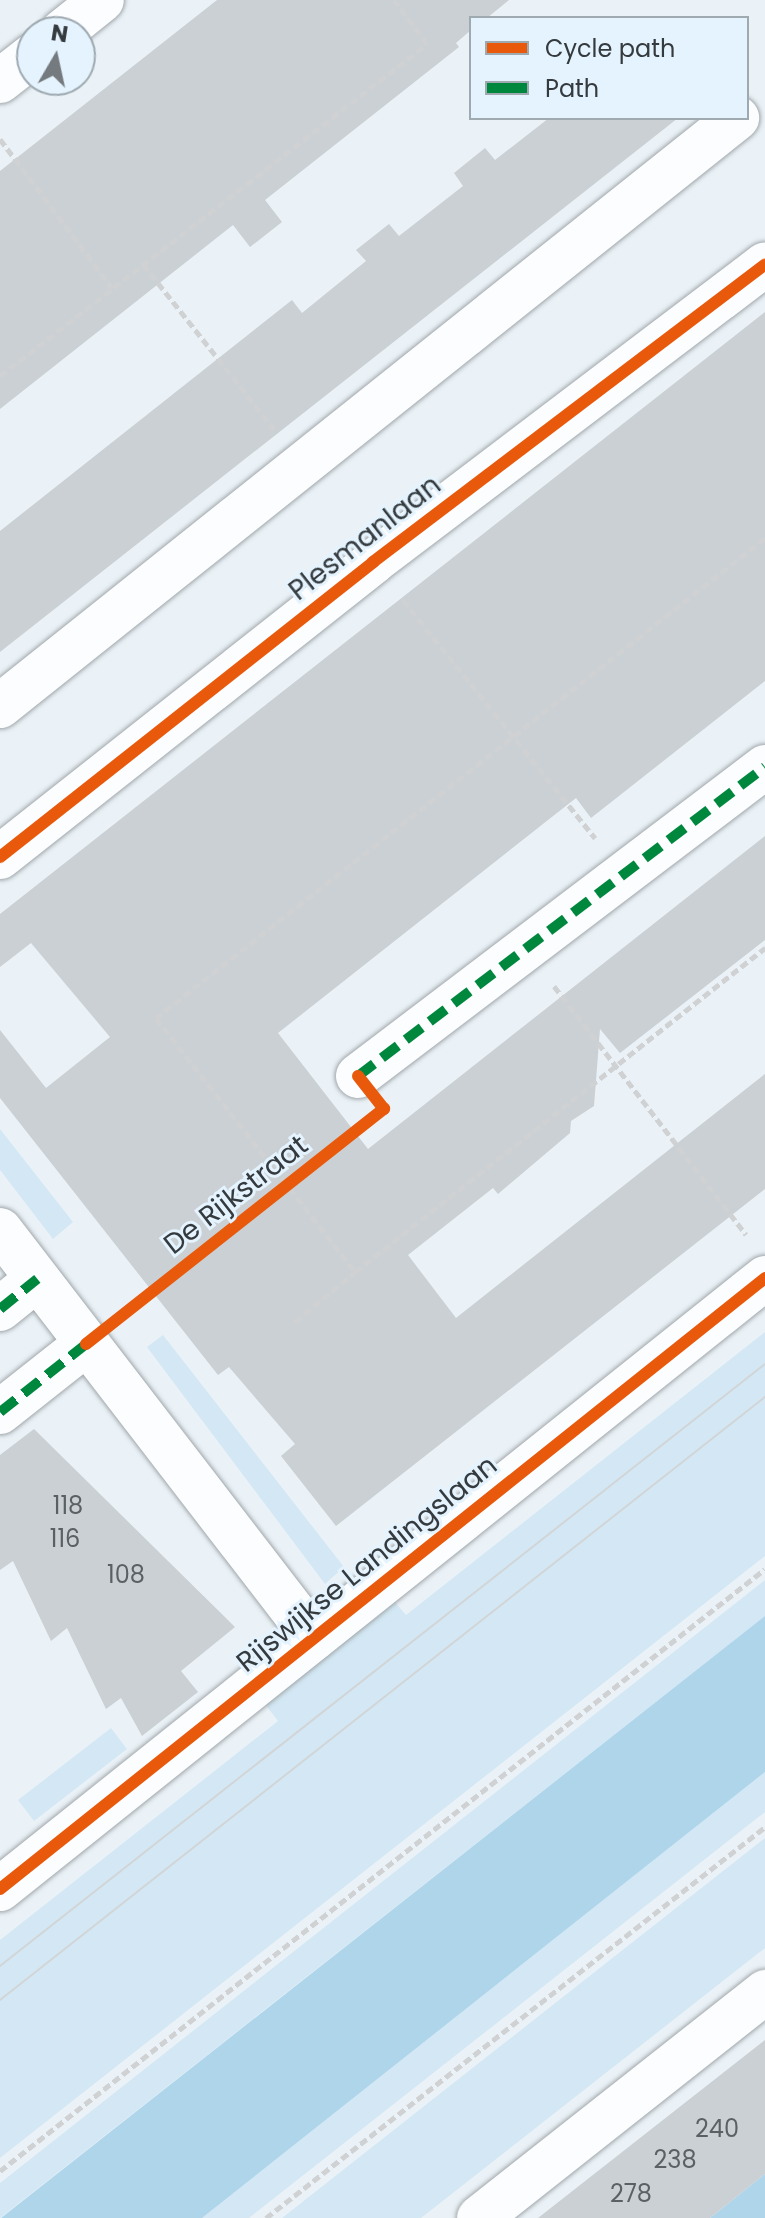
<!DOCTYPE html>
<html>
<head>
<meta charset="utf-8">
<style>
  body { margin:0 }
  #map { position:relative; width:765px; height:2218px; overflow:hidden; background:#eaf2f7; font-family:Poppins,sans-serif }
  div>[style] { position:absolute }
  .green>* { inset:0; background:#d3e8f4 }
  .water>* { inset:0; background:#afd5eb }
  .building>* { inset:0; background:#cad0d4 }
  .path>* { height:5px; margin-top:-2.5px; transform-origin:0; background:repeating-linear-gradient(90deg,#cfd1d3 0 8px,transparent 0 12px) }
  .roads { filter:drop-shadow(0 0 2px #a1a7ab) drop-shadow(0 0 2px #a1a7ab) }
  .street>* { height:44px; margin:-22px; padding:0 22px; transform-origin:22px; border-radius:22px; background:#fcfdfe }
  .tram>* { height:2px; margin:-1px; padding:0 1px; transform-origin:1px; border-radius:1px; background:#d2d5d7 }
  .quiet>* { height:10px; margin-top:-5px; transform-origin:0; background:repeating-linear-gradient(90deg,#00873e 0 20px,transparent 0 30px) }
  .cycleway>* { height:12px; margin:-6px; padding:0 6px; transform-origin:6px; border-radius:6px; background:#e8590c }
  span { translate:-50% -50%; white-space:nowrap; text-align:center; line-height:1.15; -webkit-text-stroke:6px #e4f3fd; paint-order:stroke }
  .number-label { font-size:24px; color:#5a6063 }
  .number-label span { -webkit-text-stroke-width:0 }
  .street-label { font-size:28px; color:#343a3d }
  .legend { position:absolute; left:469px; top:16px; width:280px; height:104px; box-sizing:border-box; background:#e4f3fd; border:2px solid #9ea9b0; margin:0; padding:10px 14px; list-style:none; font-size:24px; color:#343a3d }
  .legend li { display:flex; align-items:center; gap:16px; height:40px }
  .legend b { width:40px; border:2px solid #9ea9b0 }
  .north { position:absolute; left:16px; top:16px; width:80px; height:80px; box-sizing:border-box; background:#e4f3fd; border:2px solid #9ea9b0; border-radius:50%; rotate:9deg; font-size:22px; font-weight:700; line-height:32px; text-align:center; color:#343a3d }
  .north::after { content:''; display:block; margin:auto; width:28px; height:36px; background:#747a7e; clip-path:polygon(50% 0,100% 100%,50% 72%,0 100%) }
</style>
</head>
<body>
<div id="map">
  <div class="green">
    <i style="clip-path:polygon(0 1129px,73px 1222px,53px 1239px,0 1170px)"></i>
    <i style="clip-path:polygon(765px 1332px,765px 1556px,0 2158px,0 1940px,278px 1721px,264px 1703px,394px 1601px,406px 1615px)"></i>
    <i style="clip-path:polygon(163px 1335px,344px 1567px,325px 1584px,147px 1347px)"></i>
    <i style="clip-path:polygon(765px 1580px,765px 1616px,0 2218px,0 2183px)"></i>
    <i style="clip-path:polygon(111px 1728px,127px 1749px,34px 1821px,18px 1800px)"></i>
    <i style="clip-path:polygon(765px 1772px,765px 1812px,249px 2218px,202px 2218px)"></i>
    <i style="clip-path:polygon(765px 1838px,765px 1948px,421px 2218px,282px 2218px)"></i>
  </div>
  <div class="water">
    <i style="clip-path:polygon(765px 1616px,765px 1772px,202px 2218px,1px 2218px)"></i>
    <i style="clip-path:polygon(765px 2174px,765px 2218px,710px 2218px)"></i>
  </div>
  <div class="building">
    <i style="clip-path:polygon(217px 0,509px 0,487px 18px,471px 18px,471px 30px,456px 43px,459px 47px,265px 200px,282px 222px,250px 247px,233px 225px,0 409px,0 171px)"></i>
    <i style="clip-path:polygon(549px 118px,678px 118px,0 652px,0 531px,292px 300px,302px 313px,366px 261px,356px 250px,389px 224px,399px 236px,463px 186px,454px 173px,485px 148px,495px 160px)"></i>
    <i style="clip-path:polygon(765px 312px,765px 681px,591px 818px,576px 798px,278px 1033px,368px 1149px,765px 836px,765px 940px,620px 1053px,600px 1029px,594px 1106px,571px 1121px,570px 1133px,498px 1194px,493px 1188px,408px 1255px,456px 1318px,765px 1074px,765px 1189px,336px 1526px,281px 1456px,295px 1444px,229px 1367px,218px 1375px,0 1098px,0 1030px,46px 1088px,110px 1037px,31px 943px,0 967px,0 914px)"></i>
    <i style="clip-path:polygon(34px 1429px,235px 1627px,181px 1671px,198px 1692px,142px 1736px,121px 1698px,106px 1709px,67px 1628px,51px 1641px,13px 1561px,0 1570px,0 1455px)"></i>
    <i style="clip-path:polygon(765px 2040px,765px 2174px,710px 2218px,538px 2218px)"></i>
  </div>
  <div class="path">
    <i style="left:0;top:139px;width:186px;rotate:53.1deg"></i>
    <i style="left:143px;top:264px;width:211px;rotate:51.6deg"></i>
    <i style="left:0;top:376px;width:541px;rotate:-37.87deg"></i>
    <i style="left:427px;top:44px;width:55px;rotate:-126.9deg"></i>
    <i style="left:765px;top:538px;width:775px;rotate:141.76deg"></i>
    <i style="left:156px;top:1018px;width:323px;rotate:51.9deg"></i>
    <i style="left:355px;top:1272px;width:523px;rotate:-38.32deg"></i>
    <i style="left:403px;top:600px;width:306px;rotate:51.1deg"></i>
    <i style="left:554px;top:986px;width:314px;rotate:52.3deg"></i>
    <i style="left:295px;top:1322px;width:78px;rotate:-39.8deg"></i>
    <i style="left:0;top:2171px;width:973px;rotate:-38.2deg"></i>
    <i style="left:266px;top:2218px;width:634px;rotate:-38.08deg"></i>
  </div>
  <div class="roads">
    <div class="street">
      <i style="left:62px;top:32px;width:51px;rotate:-38.7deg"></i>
      <i style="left:0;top:81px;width:41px;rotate:-38deg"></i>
      <i style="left:0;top:706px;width:943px;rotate:-38.58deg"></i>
      <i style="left:0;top:857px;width:476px;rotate:-38.3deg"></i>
      <i style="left:373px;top:562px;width:492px;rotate:-37.2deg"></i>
      <i style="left:358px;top:1076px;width:511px;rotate:-37.21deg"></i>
      <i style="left:0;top:1230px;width:515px;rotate:52.42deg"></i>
      <i style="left:0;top:1309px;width:48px;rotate:-39deg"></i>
      <i style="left:0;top:1412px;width:110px;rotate:-38.3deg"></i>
      <i style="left:0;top:1889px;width:979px;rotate:-38.61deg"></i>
      <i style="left:479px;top:2218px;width:365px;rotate:-38.3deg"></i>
    </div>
  </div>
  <div class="tram">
    <i style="left:0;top:1966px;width:973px;rotate:-38.2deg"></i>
    <i style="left:0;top:2000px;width:974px;rotate:-38.25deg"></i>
  </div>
  <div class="quiet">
    <i style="left:358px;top:1076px;width:511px;rotate:-37.21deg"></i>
    <i style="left:0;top:1309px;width:48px;rotate:-39deg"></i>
    <i style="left:0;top:1412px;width:110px;rotate:-38.3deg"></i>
  </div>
  <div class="cycleway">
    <i style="left:0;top:857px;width:476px;rotate:-38.3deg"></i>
    <i style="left:373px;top:562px;width:492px;rotate:-37.2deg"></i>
    <i style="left:86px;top:1344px;width:380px;rotate:-38.3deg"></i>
    <i style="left:384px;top:1109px;width:42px;rotate:-128.2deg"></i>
    <i style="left:0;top:1889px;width:979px;rotate:-38.61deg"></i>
  </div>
  <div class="number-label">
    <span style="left:68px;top:1506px">118</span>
    <span style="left:65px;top:1539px">116</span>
    <span style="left:126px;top:1575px">108</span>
    <span style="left:717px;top:2129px">240</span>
    <span style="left:675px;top:2160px">238</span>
    <span style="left:631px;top:2194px">278</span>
  </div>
  <div class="street-label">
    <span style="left:365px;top:538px;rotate:-38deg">Plesmanlaan</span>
    <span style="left:236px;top:1195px;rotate:-38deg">De Rijkstraat</span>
    <span style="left:367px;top:1564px;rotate:-39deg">Rijswijkse Landingslaan</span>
  </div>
  <ul class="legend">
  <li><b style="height:10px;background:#e8590c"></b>Cycle path</li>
  <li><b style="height:10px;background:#00873e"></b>Path</li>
  </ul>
  <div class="north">N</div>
</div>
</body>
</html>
